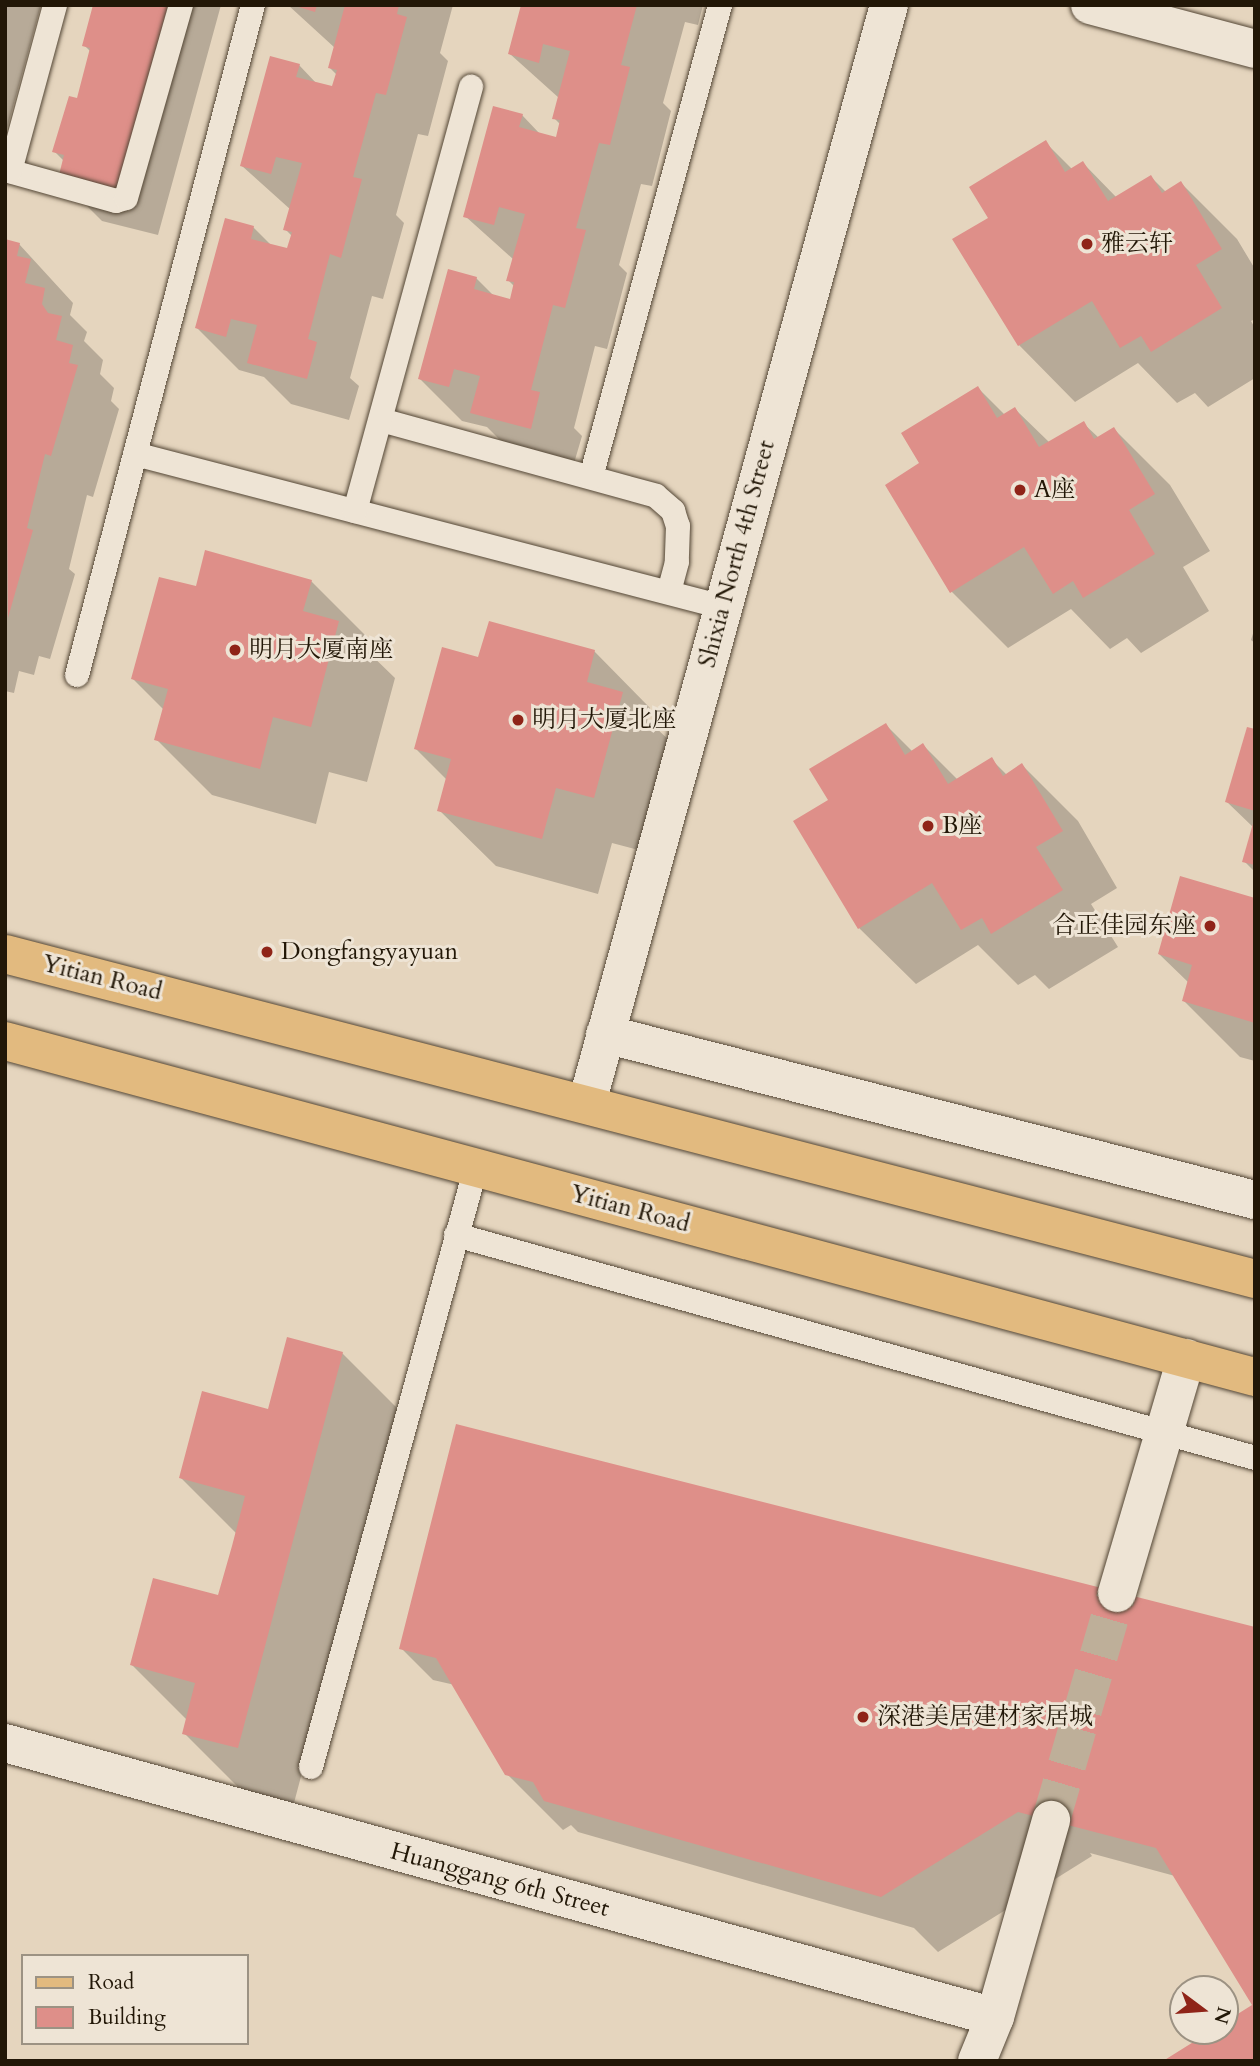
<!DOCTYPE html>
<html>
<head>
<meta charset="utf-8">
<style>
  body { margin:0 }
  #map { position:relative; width:1260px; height:2066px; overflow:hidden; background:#e5d5be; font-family:Cardo,"Noto Serif SC",serif }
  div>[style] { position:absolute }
  .shadow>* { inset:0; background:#0003 }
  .building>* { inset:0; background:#de8f89 }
  .minor-tunnel>* { height:38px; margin-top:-19px; transform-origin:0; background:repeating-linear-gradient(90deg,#beaf99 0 38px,transparent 0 57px) }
  .roads { filter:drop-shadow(0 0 2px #534635) drop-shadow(0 0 2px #534635) }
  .service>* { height:24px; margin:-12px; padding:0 12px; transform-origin:12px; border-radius:12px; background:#eee4d5 }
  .minor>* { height:38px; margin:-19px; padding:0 19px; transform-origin:19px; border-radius:19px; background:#eee4d5 }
  .primary>* { height:38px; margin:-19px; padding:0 19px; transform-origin:19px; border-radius:19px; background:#e2ba7f }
  .dots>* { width:19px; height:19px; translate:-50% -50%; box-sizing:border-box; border:4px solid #eee4d5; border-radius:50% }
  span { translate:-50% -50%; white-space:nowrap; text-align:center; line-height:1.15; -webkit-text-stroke:6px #eee4d5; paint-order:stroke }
  .poi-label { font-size:24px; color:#221707 }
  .left { translate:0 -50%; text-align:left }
  .right { translate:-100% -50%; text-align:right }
  .street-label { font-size:24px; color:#221707 }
  .frame { position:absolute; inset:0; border:7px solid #221707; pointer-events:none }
  .legend { position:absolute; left:21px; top:1954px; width:228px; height:91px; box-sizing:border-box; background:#eee4d5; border:2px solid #9c9283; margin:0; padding:9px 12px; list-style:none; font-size:21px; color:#221707 }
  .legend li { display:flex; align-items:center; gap:14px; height:35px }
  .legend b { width:35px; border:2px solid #9c9283 }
  .north { position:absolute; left:1169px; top:1975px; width:70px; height:70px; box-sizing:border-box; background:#eee4d5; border:2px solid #9c9283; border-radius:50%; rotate:106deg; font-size:19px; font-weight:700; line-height:28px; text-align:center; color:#221707 }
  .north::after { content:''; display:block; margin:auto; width:24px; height:32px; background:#8f2418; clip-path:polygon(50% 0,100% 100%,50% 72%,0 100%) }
</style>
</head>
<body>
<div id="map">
  <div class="shadow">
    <i style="clip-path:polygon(5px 5px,41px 5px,5px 136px)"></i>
    <i style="clip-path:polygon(95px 5px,221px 5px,158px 235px,102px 221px,60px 179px,64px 161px,54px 151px,78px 100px,91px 52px,84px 45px)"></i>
    <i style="clip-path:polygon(288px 5px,453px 5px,440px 53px,448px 61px,428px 136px,418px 134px,396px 215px,404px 223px,383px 299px,372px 296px,350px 378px,359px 386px,349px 420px,291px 404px,264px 377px,239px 370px,197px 328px,253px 227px,272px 246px,288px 250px,292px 236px,285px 229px,291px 210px,242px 166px,299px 65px,317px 84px,334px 89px,337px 75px,330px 68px,335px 48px)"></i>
    <i style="clip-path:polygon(523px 5px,703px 5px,698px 25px,685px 22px,663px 103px,671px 111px,652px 186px,641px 184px,619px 265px,627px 273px,607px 349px,595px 346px,574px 428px,582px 436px,572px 470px,514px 454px,487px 427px,462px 421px,420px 379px,476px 278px,495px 297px,512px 301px,515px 287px,508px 280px,514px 260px,465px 216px,522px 115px,540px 134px,557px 139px,561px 125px,554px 118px,559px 98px,510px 54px)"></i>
    <i style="clip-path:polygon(1045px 142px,1072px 169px,1083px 163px,1117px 198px,1151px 177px,1166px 192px,1181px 183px,1237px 239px,1255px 269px,1255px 319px,1251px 321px,1255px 328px,1255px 378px,1208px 407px,1195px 393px,1177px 403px,1138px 363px,1075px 402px,1019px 345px,955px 240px,990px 219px)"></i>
    <i style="clip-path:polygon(5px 241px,19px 244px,73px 303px,70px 315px,87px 332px,84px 341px,103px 360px,100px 374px,114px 388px,111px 401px,119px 409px,93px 497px,87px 495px,69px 569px,75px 574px,50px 659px,39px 656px,34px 675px,19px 671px,14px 693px,5px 691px)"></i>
    <i style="clip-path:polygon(978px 388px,1005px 415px,1015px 409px,1050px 443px,1083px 423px,1099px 438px,1114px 429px,1170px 485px,1210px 551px,1183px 567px,1209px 611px,1141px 653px,1127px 638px,1110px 649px,1071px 609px,1008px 648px,952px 592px,922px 464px)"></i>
    <i style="clip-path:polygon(311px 581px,367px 637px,364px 648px,395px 678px,367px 782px,329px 772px,316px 824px,212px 795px,156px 739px,164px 710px,133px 679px)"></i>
    <i style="clip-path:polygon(1255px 627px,1255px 643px,1251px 640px)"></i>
    <i style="clip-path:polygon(594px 651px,650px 708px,647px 719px,678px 749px,650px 853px,612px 843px,598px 894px,496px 866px,439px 810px,447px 780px,416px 749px,480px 659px)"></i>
    <i style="clip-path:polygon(886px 725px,913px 752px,923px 745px,958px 780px,991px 759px,1007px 775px,1022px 765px,1078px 821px,1117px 888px,1091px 904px,1118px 947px,1049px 989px,1035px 975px,1018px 985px,978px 945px,916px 984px,859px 928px,830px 801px)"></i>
    <i style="clip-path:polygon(1255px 731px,1255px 872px,1244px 861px,1254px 828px,1227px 802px)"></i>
    <i style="clip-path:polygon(1255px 900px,1255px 1061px,1240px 1057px,1184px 1001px,1189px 983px,1159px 954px)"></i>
    <i style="clip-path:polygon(342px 1353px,398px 1409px,294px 1803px,240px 1789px,184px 1733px,187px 1720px,132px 1665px,220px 1598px,236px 1533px,181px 1478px)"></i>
    <i style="clip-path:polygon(1255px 1629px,1175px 1876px,1090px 1853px,1092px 1856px,938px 1952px,914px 1928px,578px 1832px,571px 1825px,563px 1830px,507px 1774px,455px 1685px,433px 1680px,401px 1648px)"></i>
  </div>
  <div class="building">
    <i style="clip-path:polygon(93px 5px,168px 5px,116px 194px,58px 179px,64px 155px,52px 152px,69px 96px,77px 98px,90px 48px,82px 46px)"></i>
    <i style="clip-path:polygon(292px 5px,317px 5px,315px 12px)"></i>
    <i style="clip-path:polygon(345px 5px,399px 5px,397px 14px,407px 17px,386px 95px,376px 93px,353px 177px,362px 179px,341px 258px,330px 254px,308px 339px,317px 342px,307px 379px,247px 363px,257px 325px,231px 319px,226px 337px,195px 328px,225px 218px,254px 226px,251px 239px,287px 248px,292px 232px,283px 230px,302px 163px,276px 157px,271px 174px,240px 166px,270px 56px,300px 64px,296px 77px,332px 86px,337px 70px,328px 68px)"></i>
    <i style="clip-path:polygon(521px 5px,637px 5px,621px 65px,630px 67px,610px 145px,599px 143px,576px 228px,586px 230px,565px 308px,553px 305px,531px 390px,540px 392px,531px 429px,470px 413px,480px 376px,454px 369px,449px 387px,418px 379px,448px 269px,477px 277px,474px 289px,510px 299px,514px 282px,506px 281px,525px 214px,499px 207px,494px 225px,463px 217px,493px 106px,523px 114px,519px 127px,556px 137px,560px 120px,552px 119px,570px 51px,543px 44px,539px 63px,508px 54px)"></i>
    <i style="clip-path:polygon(1046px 140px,1065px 172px,1083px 161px,1108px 201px,1151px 175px,1162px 193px,1181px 181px,1222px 249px,1196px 265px,1222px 308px,1151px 352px,1141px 336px,1120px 348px,1092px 301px,1018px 346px,952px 239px,988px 218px,969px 187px)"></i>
    <i style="clip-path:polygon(5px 239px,20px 243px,17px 256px,31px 259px,25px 283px,45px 288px,42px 304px,48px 313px,62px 316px,56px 340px,73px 345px,69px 363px,78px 365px,51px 456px,45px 454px,27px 528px,33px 530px,8px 618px)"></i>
    <i style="clip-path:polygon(978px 386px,997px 418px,1015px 407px,1039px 447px,1084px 421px,1094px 439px,1114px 427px,1155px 494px,1129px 510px,1155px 554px,1083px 598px,1073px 581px,1053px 594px,1024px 547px,950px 593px,885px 485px,919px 463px,901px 433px)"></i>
    <i style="clip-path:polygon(205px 550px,312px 580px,303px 611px,339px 621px,311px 727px,273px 717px,260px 769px,154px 740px,168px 689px,131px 679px,159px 577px,196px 586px)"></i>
    <i style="clip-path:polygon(489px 621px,595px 650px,587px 682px,623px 692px,594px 798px,556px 788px,542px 839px,437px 811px,451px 759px,414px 749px,442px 647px,478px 657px)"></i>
    <i style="clip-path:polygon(886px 723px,905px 755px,923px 743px,948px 784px,992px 757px,1003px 776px,1022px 763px,1063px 831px,1036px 847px,1063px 890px,991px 934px,982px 918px,961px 930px,932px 883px,858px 929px,793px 821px,828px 800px,809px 769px)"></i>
    <i style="clip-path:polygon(1247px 727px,1255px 729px,1255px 811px,1225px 802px)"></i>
    <i style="clip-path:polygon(1254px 820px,1255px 820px,1255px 865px,1242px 862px)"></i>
    <i style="clip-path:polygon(1180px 876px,1255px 898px,1255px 1023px,1182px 1001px,1192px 965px,1158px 954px)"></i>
    <i style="clip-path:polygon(287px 1337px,343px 1352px,238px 1748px,182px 1734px,195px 1683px,130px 1665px,153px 1578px,218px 1595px,232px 1546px,245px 1496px,179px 1478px,202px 1391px,268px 1409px)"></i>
    <i style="clip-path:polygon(456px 1424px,1255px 1627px,1255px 2061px,1163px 2061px,1211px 2031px,1225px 2031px,1225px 2022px,1252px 2005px,1156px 1848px,1018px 1812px,881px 1897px,544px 1801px,533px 1782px,505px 1775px,436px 1658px,399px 1649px)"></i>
  </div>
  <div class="minor-tunnel">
    <i style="left:1051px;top:1820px;width:236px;rotate:-73.8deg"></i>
  </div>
  <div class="roads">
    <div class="service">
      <i style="left:5px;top:170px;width:115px;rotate:15.6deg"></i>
      <i style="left:116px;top:201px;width:10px;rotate:-17deg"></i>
      <i style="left:126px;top:198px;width:201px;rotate:-74.1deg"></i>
      <i style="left:10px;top:171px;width:172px;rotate:-74.8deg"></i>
      <i style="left:381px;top:420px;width:285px;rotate:15.4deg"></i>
      <i style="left:656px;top:496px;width:23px;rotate:41deg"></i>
      <i style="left:673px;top:511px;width:16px;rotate:72deg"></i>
      <i style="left:678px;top:526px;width:36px;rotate:92deg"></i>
      <i style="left:677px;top:562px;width:31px;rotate:105deg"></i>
      <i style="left:135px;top:454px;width:608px;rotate:14.59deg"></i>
      <i style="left:591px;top:477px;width:489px;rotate:-74.7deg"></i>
      <i style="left:355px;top:511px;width:440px;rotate:-74.7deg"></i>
      <i style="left:77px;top:675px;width:693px;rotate:-75.28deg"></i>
      <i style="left:456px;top:1235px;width:830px;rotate:15.59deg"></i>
      <i style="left:311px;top:1767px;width:622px;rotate:-74.62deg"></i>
    </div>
    <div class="minor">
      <i style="left:1090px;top:5px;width:171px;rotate:14.9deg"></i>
      <i style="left:605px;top:1034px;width:671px;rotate:14.33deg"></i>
      <i style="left:587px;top:1103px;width:1139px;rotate:-74.62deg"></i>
      <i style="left:1117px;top:1593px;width:245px;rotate:-73.6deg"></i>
      <i style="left:5px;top:1743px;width:1027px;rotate:15.47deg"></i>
      <i style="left:977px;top:2061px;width:48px;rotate:-67.8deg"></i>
      <i style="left:995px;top:2017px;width:205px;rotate:-74.1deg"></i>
    </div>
    <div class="primary">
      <i style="left:5px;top:954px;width:1292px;rotate:14.57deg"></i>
      <i style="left:5px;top:1041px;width:1294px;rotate:15.05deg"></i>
    </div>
  </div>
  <div class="dots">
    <i style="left:1087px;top:244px;background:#8f2418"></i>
    <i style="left:1020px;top:490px;background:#8f2418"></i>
    <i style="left:235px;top:650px;background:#8f2418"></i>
    <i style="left:518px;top:720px;background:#8f2418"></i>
    <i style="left:928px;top:826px;background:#8f2418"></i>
    <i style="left:1210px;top:926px;background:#8f2418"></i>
    <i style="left:267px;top:952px;background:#8f2418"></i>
    <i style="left:863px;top:1717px;background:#8f2418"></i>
  </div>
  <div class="poi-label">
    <span class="left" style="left:1101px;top:244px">雅云轩</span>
    <span class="left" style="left:1034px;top:490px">A座</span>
    <span class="left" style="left:249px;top:650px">明月大厦南座</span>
    <span class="left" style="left:532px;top:720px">明月大厦北座</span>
    <span class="left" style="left:942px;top:826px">B座</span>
    <span class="right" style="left:1196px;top:926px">合正佳园东座</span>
    <span class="left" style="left:281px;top:952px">Dongfangyayuan</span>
    <span class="left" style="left:877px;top:1717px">深港美居建材家居城</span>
  </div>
  <div class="street-label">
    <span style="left:737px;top:554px;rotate:-75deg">Shixia North 4th Street</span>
    <span style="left:102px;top:978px;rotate:14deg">Yitian Road</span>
    <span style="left:630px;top:1209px;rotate:15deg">Yitian Road</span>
    <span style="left:500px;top:1880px;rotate:15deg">Huanggang 6th Street</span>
  </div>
  <div class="frame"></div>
  <ul class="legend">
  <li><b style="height:9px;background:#e2ba7f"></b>Road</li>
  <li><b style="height:19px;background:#de8f89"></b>Building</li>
  </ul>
  <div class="north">N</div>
</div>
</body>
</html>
